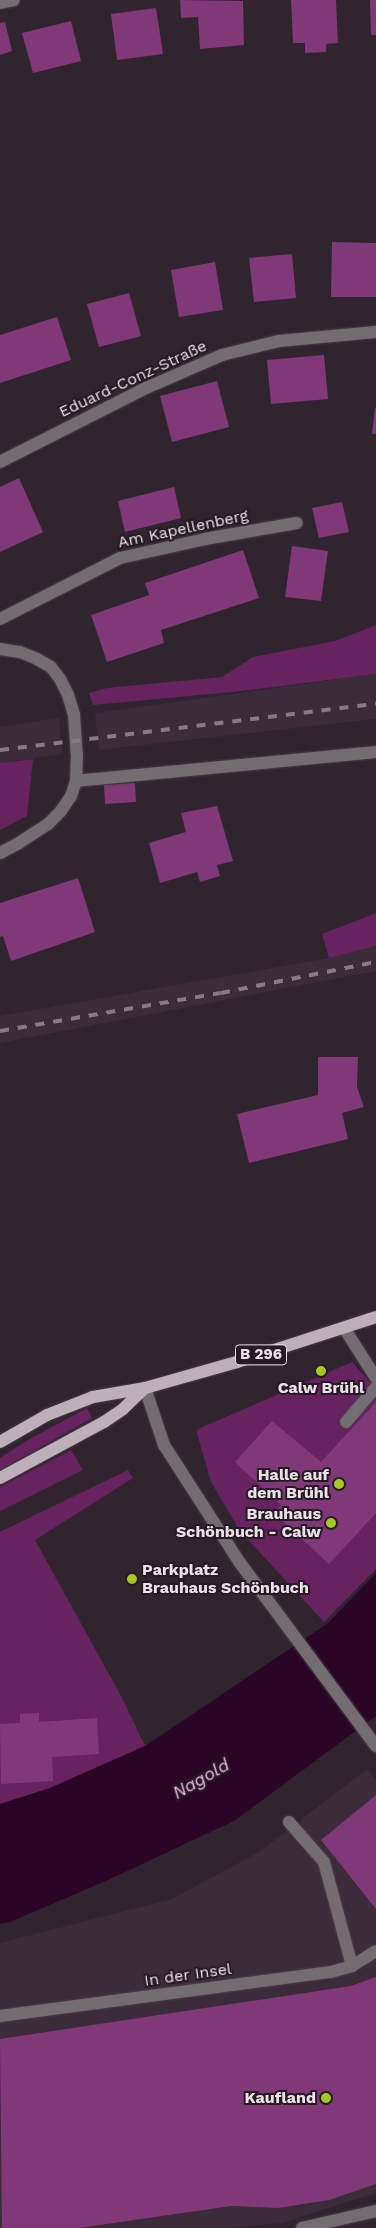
<!DOCTYPE html>
<html>
<head>
<meta charset="utf-8">
<style>
  body { margin:0 }
  #map { position:relative; width:376px; height:2228px; overflow:hidden; background:#30242e; font-family:"Work Sans",sans-serif }
  div>[style] { position:absolute }
  .built>* { inset:0; background:#3c2b39 }
  .green>* { inset:0; background:#672260 }
  .water>* { inset:0; background:#2a0526 }
  .building>* { inset:0; background:#803878 }
  .roads { filter:drop-shadow(0 0 1px #4a3f48) drop-shadow(0 0 1px #4a3f48) }
  .minor>* { height:12px; margin:-6px; padding:0 6px; transform-origin:6px; border-radius:6px; background:#736c71 }
  .major>* { height:12px; margin:-6px; padding:0 6px; transform-origin:6px; border-radius:6px; background:#bdb0bb }
  .rail>* { height:4px; margin-top:-2px; transform-origin:0; background:repeating-linear-gradient(90deg,#867b84 0 9px,transparent 0 18px) }
  .dots>* { width:14px; height:14px; translate:-50% -50%; box-sizing:border-box; border:2px solid #261a24; border-radius:50% }
  span { translate:-50% -50%; white-space:nowrap; text-align:center; line-height:1.15; -webkit-text-stroke:4px #261a24; paint-order:stroke }
  .shield-label span { padding:1px 4px; background:#261a24; border:1px solid; border-radius:4px; -webkit-text-stroke-width:0 }
  .shield-label { font-size:15px; color:#ebe2e9; font-weight:700 }
  .street-label { font-size:16px; color:#ebe2e9 }
  .poi-label { font-size:16px; color:#ebe2e9; font-weight:700 }
  .right { translate:-100% -50%; text-align:right }
  .left { translate:0 -50%; text-align:left }
  .water-label { font-size:18px; color:#f6baec; font-style:italic }
</style>
</head>
<body>
<div id="map">
  <div class="built">
    <i style="clip-path:polygon(376px 674px,376px 719px,99px 750px,95px 713px)"></i>
    <i style="clip-path:polygon(59px 718px,62px 754px,0 763px,0 727px)"></i>
    <i style="clip-path:polygon(376px 946px,376px 971px,0 1043px,0 1016px,329px 958px)"></i>
    <i style="clip-path:polygon(367px 1769px,376px 1780px,376px 2193px,282px 2223px,227px 2228px,0 2228px,0 1943px,172px 1899px,259px 1852px)"></i>
  </div>
  <div class="green">
    <i style="clip-path:polygon(376px 625px,376px 674px,242px 691px,93px 705px,89px 693px,107px 688px,222px 677px,253px 657px,335px 641px)"></i>
    <i style="clip-path:polygon(33px 759px,27px 816px,0 830px,0 763px)"></i>
    <i style="clip-path:polygon(376px 913px,376px 946px,329px 958px,322px 934px)"></i>
    <i style="clip-path:polygon(352px 1362px,376px 1389px,376px 1569px,324px 1622px,240px 1531px,211px 1482px,196px 1430px)"></i>
    <i style="clip-path:polygon(87px 1408px,92px 1418px,0 1470px,0 1458px,26px 1441px)"></i>
    <i style="clip-path:polygon(71px 1450px,83px 1470px,0 1511px,0 1487px)"></i>
    <i style="clip-path:polygon(128px 1470px,133px 1478px,35px 1540px,121px 1696px,145px 1746px,50px 1788px,0 1804px,0 1532px)"></i>
  </div>
  <div class="water">
    <i style="clip-path:polygon(376px 1573px,376px 1716px,234px 1821px,108px 1880px,10px 1922px,0 1924px,0 1804px,50px 1788px,145px 1746px,328px 1623px)"></i>
  </div>
  <div class="building">
    <i style="clip-path:polygon(180px 0,243px 1px,244px 45px,200px 49px,198px 17px,181px 18px)"></i>
    <i style="clip-path:polygon(291px 0,336px 0,338px 43px,326px 44px,326px 52px,305px 53px,305px 43px,293px 43px)"></i>
    <i style="clip-path:polygon(370px 0,376px 0,376px 35px,371px 35px)"></i>
    <i style="clip-path:polygon(156px 8px,163px 54px,117px 60px,111px 14px)"></i>
    <i style="clip-path:polygon(71px 21px,81px 61px,33px 73px,22px 33px)"></i>
    <i style="clip-path:polygon(5px 22px,12px 51px,0 55px,0 23px)"></i>
    <i style="clip-path:polygon(332px 242px,376px 243px,376px 297px,331px 297px)"></i>
    <i style="clip-path:polygon(292px 254px,296px 298px,254px 302px,249px 258px)"></i>
    <i style="clip-path:polygon(215px 262px,223px 310px,179px 317px,171px 270px)"></i>
    <i style="clip-path:polygon(129px 293px,141px 336px,99px 347px,87px 304px)"></i>
    <i style="clip-path:polygon(57px 317px,71px 360px,0 383px,0 335px)"></i>
    <i style="clip-path:polygon(324px 355px,328px 399px,271px 404px,267px 360px)"></i>
    <i style="clip-path:polygon(217px 381px,229px 427px,172px 442px,160px 396px)"></i>
    <i style="clip-path:polygon(375px 408px,376px 408px,376px 434px,372px 434px)"></i>
    <i style="clip-path:polygon(19px 478px,43px 532px,0 552px,0 487px)"></i>
    <i style="clip-path:polygon(174px 487px,181px 518px,125px 532px,118px 501px)"></i>
    <i style="clip-path:polygon(342px 502px,349px 532px,319px 538px,312px 508px)"></i>
    <i style="clip-path:polygon(292px 546px,328px 551px,321px 601px,285px 597px)"></i>
    <i style="clip-path:polygon(243px 550px,259px 598px,161px 630px,164px 643px,107px 662px,91px 615px,149px 595px,145px 583px)"></i>
    <i style="clip-path:polygon(135px 783px,136px 802px,105px 804px,104px 785px)"></i>
    <i style="clip-path:polygon(217px 806px,233px 861px,217px 865px,220px 876px,200px 882px,197px 872px,160px 883px,149px 843px,186px 832px,181px 813px)"></i>
    <i style="clip-path:polygon(78px 878px,95px 932px,11px 961px,3px 936px,0 937px,0 903px)"></i>
    <i style="clip-path:polygon(318px 1057px,358px 1057px,357px 1087px,364px 1107px,342px 1113px,348px 1139px,249px 1163px,237px 1114px,318px 1095px)"></i>
    <i style="clip-path:polygon(376px 1402px,376px 1513px,329px 1564px,274px 1513px,281px 1505px,235px 1462px,272px 1421px,321px 1462px)"></i>
    <i style="clip-path:polygon(39px 1713px,39px 1722px,97px 1718px,99px 1754px,52px 1757px,53px 1781px,1px 1784px,0 1724px,20px 1723px,20px 1714px)"></i>
    <i style="clip-path:polygon(376px 1795px,376px 1909px,321px 1840px)"></i>
    <i style="clip-path:polygon(376px 1977px,376px 2184px,329px 2200px,278px 2208px,231px 2206px,79px 2228px,2px 2228px,0 2039px,351px 1986px)"></i>
  </div>
  <div class="roads">
    <div class="minor">
      <i style="left:0;top:3px;width:14px;rotate:-12deg"></i>
      <i style="left:0;top:462px;width:164px;rotate:-26.9deg"></i>
      <i style="left:146px;top:388px;width:83px;rotate:-23.5deg"></i>
      <i style="left:222px;top:355px;width:59px;rotate:-13.8deg"></i>
      <i style="left:279px;top:341px;width:97px;rotate:-5.3deg"></i>
      <i style="left:0;top:619px;width:135px;rotate:-26.9deg"></i>
      <i style="left:120px;top:558px;width:87px;rotate:-12.6deg"></i>
      <i style="left:205px;top:539px;width:93px;rotate:-9.9deg"></i>
      <i style="left:0;top:649px;width:20px;rotate:9deg"></i>
      <i style="left:20px;top:652px;width:18px;rotate:22deg"></i>
      <i style="left:37px;top:659px;width:16px;rotate:30deg"></i>
      <i style="left:51px;top:667px;width:15px;rotate:53deg"></i>
      <i style="left:60px;top:679px;width:18px;rotate:63deg"></i>
      <i style="left:68px;top:695px;width:21px;rotate:73deg"></i>
      <i style="left:74px;top:715px;width:39px;rotate:86deg"></i>
      <i style="left:77px;top:754px;width:27px;rotate:92deg"></i>
      <i style="left:76px;top:781px;width:16px;rotate:108deg"></i>
      <i style="left:71px;top:796px;width:18px;rotate:124deg"></i>
      <i style="left:61px;top:811px;width:18px;rotate:135deg"></i>
      <i style="left:48px;top:824px;width:35px;rotate:147deg"></i>
      <i style="left:19px;top:843px;width:21px;rotate:152deg"></i>
      <i style="left:76px;top:781px;width:301px;rotate:-5.5deg"></i>
      <i style="left:344px;top:1328px;width:59px;rotate:57.4deg"></i>
      <i style="left:145px;top:1388px;width:60px;rotate:71.6deg"></i>
      <i style="left:164px;top:1445px;width:140px;rotate:57.2deg"></i>
      <i style="left:240px;top:1563px;width:228px;rotate:53.4deg"></i>
      <i style="left:346px;top:1422px;width:46px;rotate:-49.4deg"></i>
      <i style="left:289px;top:1822px;width:53px;rotate:48.8deg"></i>
      <i style="left:324px;top:1862px;width:108px;rotate:74.9deg"></i>
      <i style="left:0;top:2016px;width:334px;rotate:-7.6deg"></i>
      <i style="left:331px;top:1972px;width:22px;rotate:-16deg"></i>
      <i style="left:352px;top:1966px;width:28px;rotate:-32deg"></i>
      <i style="left:302px;top:2228px;width:76px;rotate:-12.9deg"></i>
    </div>
    <div class="major">
      <i style="left:0;top:1442px;width:54px;rotate:-29.9deg"></i>
      <i style="left:47px;top:1415px;width:49px;rotate:-21.4deg"></i>
      <i style="left:93px;top:1397px;width:53px;rotate:-9.8deg"></i>
      <i style="left:145px;top:1388px;width:96px;rotate:-15.8deg"></i>
      <i style="left:237px;top:1362px;width:146px;rotate:-17.9deg"></i>
      <i style="left:0;top:1478px;width:118px;rotate:-28.3deg"></i>
      <i style="left:104px;top:1422px;width:23px;rotate:-34deg"></i>
      <i style="left:123px;top:1409px;width:30px;rotate:-44deg"></i>
    </div>
  </div>
  <div class="rail">
    <i style="left:0;top:750px;width:379px;rotate:-7deg"></i>
    <i style="left:0;top:1031px;width:224px;rotate:-9.8deg"></i>
    <i style="left:221px;top:993px;width:158px;rotate:-11.3deg"></i>
  </div>
  <div class="dots">
    <i style="left:321px;top:1371px;background:#a4c824"></i>
    <i style="left:339px;top:1484px;background:#a4c824"></i>
    <i style="left:331px;top:1523px;background:#a4c824"></i>
    <i style="left:132px;top:1579px;background:#a4c824"></i>
    <i style="left:326px;top:2098px;background:#a4c824"></i>
  </div>
  <div class="shield-label">
    <span style="left:261px;top:1355px">B 296</span>
  </div>
  <div class="street-label">
    <span style="left:133px;top:379px;rotate:-25deg">Eduard-Conz-Straße</span>
    <span style="left:183px;top:529px;rotate:-12deg">Am Kapellenberg</span>
    <span style="left:188px;top:1975px;rotate:-8deg">In der Insel</span>
  </div>
  <div class="poi-label">
    <span style="left:321px;top:1388px">Calw Brühl</span>
    <span class="right" style="left:329px;top:1484px">Halle auf<br>dem Brühl</span>
    <span class="right" style="left:321px;top:1523px">Brauhaus<br>Schönbuch - Calw</span>
    <span class="left" style="left:142px;top:1579px">Parkplatz<br>Brauhaus Schönbuch</span>
    <span class="right" style="left:316px;top:2098px">Kaufland</span>
  </div>
  <div class="water-label">
    <span style="left:201px;top:1779px;rotate:-30deg">Nagold</span>
  </div>
</div>
</body>
</html>
